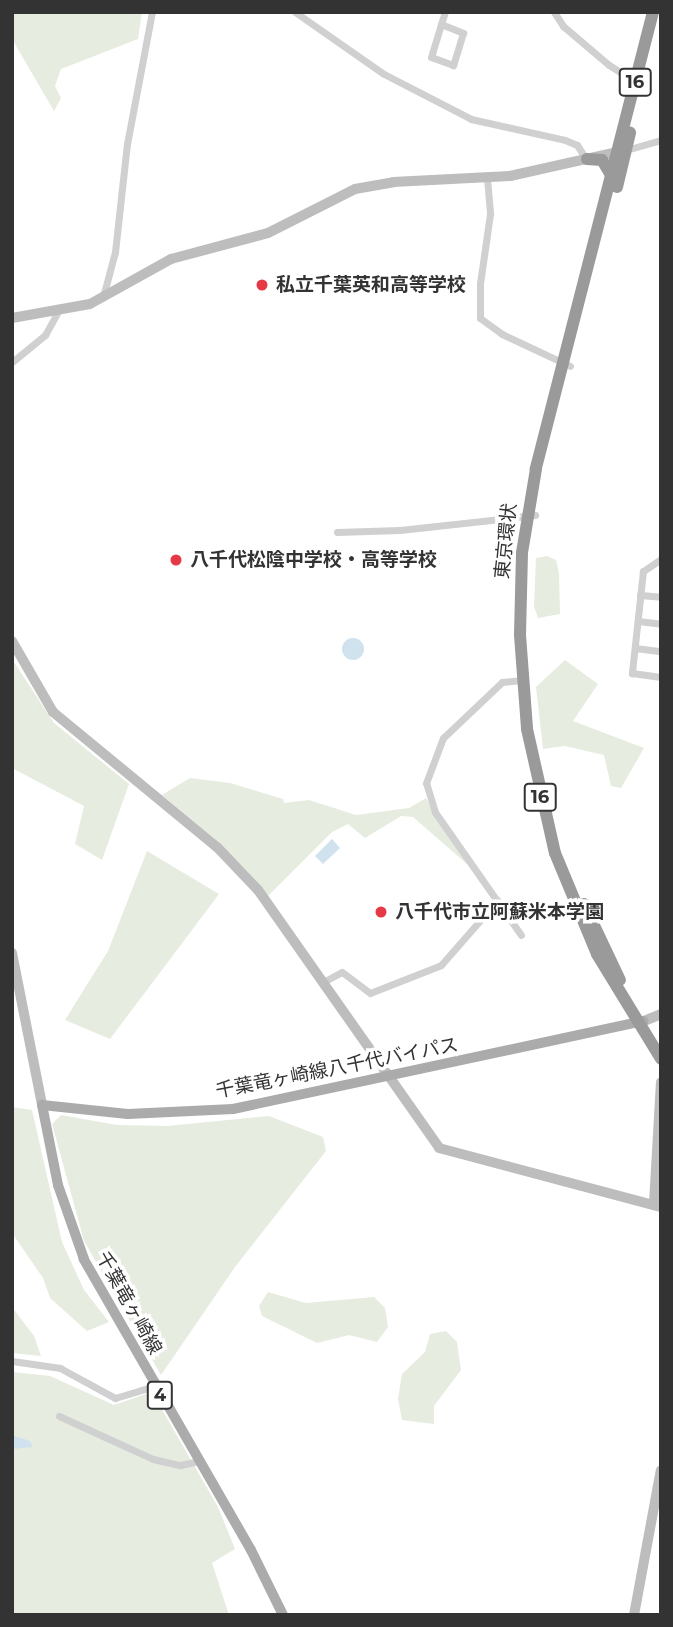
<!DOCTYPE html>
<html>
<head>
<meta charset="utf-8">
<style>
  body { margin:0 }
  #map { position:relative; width:673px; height:1627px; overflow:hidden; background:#fff; font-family:Montserrat,"Noto Sans JP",sans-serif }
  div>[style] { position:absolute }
  .green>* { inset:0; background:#e6ecdf }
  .water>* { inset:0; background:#cfe2ee }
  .round { border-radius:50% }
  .street>* { height:7px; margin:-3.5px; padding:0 3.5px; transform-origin:3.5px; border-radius:3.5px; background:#d0d0d0 }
  .secondary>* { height:10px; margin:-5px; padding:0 5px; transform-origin:5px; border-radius:5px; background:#bdbdbd }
  .primary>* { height:10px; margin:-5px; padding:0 5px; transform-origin:5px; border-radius:5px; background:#ababab }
  .highway>* { height:12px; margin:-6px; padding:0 6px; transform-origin:6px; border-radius:6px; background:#9a9a9a }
  .dots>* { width:19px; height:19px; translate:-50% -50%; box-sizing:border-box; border:4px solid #fff; border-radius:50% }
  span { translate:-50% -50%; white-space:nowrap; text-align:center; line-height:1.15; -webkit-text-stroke:7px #fff; paint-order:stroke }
  .shield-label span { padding:2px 5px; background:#fff; border:2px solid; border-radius:5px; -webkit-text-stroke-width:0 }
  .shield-label { font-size:18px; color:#333; font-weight:700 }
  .poi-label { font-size:19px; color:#333; font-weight:700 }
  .left { translate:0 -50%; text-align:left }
  .street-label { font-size:19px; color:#333 }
  .frame { position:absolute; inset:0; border:14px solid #333; pointer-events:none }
</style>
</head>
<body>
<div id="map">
  <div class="green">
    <i style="clip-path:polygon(12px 12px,142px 12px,138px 39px,61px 69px,55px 86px,61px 98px,54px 111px,12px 39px)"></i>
    <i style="clip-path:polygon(547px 556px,556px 560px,559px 573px,560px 614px,538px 618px,534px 607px,536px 558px)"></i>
    <i style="clip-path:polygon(12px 659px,54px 723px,129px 784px,102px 860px,75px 844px,84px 806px,12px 768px)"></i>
    <i style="clip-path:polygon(565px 660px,598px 684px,573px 721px,644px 748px,621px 788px,611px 786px,604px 755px,565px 746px,543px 749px,536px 687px)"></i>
    <i style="clip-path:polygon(190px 778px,230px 783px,283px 799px,284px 803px,309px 800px,356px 815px,409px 808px,426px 798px,468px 865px,413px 817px,401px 816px,365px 838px,348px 824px,332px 832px,268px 896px,219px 842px,162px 795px)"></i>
    <i style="clip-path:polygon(147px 851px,219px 894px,110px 1039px,65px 1020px,108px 951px)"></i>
    <i style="clip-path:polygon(12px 1107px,32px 1110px,62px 1242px,84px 1290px,109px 1322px,87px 1331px,50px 1298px,43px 1278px,12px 1233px)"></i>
    <i style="clip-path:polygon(61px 1115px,117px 1125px,167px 1126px,269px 1116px,323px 1137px,326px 1151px,235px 1267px,161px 1375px,84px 1241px,52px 1124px)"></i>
    <i style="clip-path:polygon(268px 1292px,306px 1303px,374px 1297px,385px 1308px,388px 1327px,377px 1342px,349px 1335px,317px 1343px,262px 1316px,259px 1306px)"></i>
    <i style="clip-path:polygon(12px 1307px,34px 1336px,41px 1356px,12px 1353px)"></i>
    <i style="clip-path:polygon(446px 1331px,457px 1342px,461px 1370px,434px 1406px,434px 1424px,402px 1420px,398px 1399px,402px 1374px,425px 1352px,430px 1334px)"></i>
    <i style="clip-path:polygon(12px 1372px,50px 1376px,114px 1405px,152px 1392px,218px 1507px,235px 1549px,212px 1563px,229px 1615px,12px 1615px)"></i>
  </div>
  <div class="water">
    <i class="round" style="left:342px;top:638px;width:22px;height:22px"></i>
    <i style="clip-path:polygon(332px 839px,340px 848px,323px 864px,315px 856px)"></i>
    <i style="clip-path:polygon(12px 1435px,30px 1441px,33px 1447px,12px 1449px)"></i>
  </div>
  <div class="street">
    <i style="left:295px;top:12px;width:108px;rotate:34.9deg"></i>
    <i style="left:384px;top:74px;width:98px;rotate:27.3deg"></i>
    <i style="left:471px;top:119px;width:96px;rotate:12.6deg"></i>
    <i style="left:565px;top:140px;width:13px;rotate:23deg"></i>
    <i style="left:577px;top:145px;width:17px;rotate:57deg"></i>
    <i style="left:554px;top:12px;width:17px;rotate:57deg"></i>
    <i style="left:563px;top:26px;width:60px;rotate:40.3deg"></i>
    <i style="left:609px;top:65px;width:39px;rotate:32deg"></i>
    <i style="left:441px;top:24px;width:24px;rotate:22deg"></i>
    <i style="left:463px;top:33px;width:34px;rotate:107deg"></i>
    <i style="left:453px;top:65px;width:23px;rotate:-160deg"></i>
    <i style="left:431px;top:57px;width:34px;rotate:-73deg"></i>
    <i style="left:441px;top:24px;width:13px;rotate:-72deg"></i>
    <i style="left:626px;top:150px;width:36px;rotate:-16deg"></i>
    <i style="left:487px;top:178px;width:36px;rotate:85deg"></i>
    <i style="left:490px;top:214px;width:70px;rotate:98.2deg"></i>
    <i style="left:480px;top:283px;width:35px;rotate:90deg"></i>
    <i style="left:480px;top:318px;width:27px;rotate:36deg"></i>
    <i style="left:502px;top:334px;width:75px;rotate:25.2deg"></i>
    <i style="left:103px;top:297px;width:47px;rotate:-75.1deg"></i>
    <i style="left:115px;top:252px;width:109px;rotate:-83.7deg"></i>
    <i style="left:127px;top:144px;width:134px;rotate:-79.3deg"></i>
    <i style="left:12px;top:362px;width:43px;rotate:-39.3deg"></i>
    <i style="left:45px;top:335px;width:29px;rotate:-61deg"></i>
    <i style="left:337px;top:532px;width:63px;rotate:-1.8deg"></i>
    <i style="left:400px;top:530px;width:136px;rotate:-6.3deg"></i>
    <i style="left:661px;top:559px;width:22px;rotate:146deg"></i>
    <i style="left:643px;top:571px;width:103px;rotate:96.2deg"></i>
    <i style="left:632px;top:673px;width:29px;rotate:8deg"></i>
    <i style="left:640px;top:595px;width:21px;rotate:5deg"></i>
    <i style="left:638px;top:621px;width:23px;rotate:7deg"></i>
    <i style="left:635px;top:648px;width:26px;rotate:7deg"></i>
    <i style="left:521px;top:935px;width:150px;rotate:-125deg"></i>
    <i style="left:435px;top:812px;width:30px;rotate:-107deg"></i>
    <i style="left:426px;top:783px;width:48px;rotate:-69.3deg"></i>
    <i style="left:443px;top:738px;width:81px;rotate:-43.5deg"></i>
    <i style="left:502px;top:682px;width:19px;rotate:-6deg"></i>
    <i style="left:323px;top:982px;width:21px;rotate:-28deg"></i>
    <i style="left:342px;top:972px;width:35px;rotate:37deg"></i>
    <i style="left:370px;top:993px;width:76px;rotate:-21.5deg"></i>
    <i style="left:441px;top:965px;width:86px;rotate:-48.8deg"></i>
    <i style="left:12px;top:1361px;width:49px;rotate:8.3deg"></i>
    <i style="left:60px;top:1368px;width:63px;rotate:28.6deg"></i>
    <i style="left:115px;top:1398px;width:42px;rotate:-16.7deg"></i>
    <i style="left:59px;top:1416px;width:103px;rotate:24.6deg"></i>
    <i style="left:153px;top:1459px;width:28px;rotate:13deg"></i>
    <i style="left:180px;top:1465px;width:19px;rotate:-12deg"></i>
  </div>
  <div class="secondary">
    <i style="left:12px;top:318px;width:79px;rotate:-10.2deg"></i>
    <i style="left:90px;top:304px;width:93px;rotate:-29.1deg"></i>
    <i style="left:171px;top:259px;width:100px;rotate:-15deg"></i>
    <i style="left:268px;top:233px;width:97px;rotate:-26.8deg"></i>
    <i style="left:355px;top:189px;width:39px;rotate:-10deg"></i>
    <i style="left:393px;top:182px;width:117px;rotate:-2.9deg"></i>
    <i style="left:510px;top:176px;width:115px;rotate:-12.6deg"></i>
    <i style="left:12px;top:641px;width:82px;rotate:60deg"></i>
    <i style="left:53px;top:712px;width:212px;rotate:39.5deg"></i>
    <i style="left:217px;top:847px;width:59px;rotate:46.4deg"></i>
    <i style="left:258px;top:890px;width:315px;rotate:54.9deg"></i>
    <i style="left:439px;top:1148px;width:230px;rotate:14.9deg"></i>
    <i style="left:12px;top:953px;width:155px;rotate:78.8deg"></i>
    <i style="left:644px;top:1021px;width:18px;rotate:-22deg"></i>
    <i style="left:654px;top:1203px;width:121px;rotate:-86.7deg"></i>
    <i style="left:634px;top:1615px;width:147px;rotate:-79.5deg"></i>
  </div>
  <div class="primary">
    <i style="left:283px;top:1615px;width:72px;rotate:-116.2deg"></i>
    <i style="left:251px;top:1550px;width:336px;rotate:-119.9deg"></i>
    <i style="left:84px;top:1259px;width:78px;rotate:-109.4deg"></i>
    <i style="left:58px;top:1185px;width:82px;rotate:-101.3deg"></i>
    <i style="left:42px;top:1105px;width:86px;rotate:6deg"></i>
    <i style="left:128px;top:1114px;width:105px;rotate:-2.7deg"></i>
    <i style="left:233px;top:1109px;width:420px;rotate:-12.1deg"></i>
  </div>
  <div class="highway">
    <i style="left:653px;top:12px;width:472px;rotate:104.4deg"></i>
    <i style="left:536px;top:469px;width:85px;rotate:99.5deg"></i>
    <i style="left:522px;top:553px;width:82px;rotate:91.4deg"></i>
    <i style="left:520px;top:635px;width:94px;rotate:85.7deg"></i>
    <i style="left:527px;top:729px;width:127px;rotate:77.3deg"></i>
    <i style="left:555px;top:853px;width:109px;rotate:67.4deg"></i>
    <i style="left:597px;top:954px;width:123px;rotate:58.6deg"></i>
    <i style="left:587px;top:159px;width:15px;rotate:4deg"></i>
    <i style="left:602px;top:160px;width:17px;rotate:59deg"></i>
    <i style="left:617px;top:187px;width:56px;rotate:-76.5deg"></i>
    <i style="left:584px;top:904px;width:84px;rotate:64.7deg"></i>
  </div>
  <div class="dots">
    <i style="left:262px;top:285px;background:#e63946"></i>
    <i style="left:176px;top:560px;background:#e63946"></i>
    <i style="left:381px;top:912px;background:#e63946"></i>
  </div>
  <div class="shield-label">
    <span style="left:635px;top:82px">16</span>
    <span style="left:540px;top:797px">16</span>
    <span style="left:160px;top:1395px">4</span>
  </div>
  <div class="poi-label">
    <span class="left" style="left:276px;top:285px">私立千葉英和高等学校</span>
    <span class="left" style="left:190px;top:560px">八千代松陰中学校・高等学校</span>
    <span class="left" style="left:395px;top:912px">八千代市立阿蘇米本学園</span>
  </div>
  <div class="street-label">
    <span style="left:506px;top:541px;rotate:-84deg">東京環状</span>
    <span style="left:337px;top:1068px;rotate:-11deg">千葉竜ヶ崎線八千代バイパス</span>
    <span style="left:129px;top:1303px;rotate:61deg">千葉竜ヶ崎線</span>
  </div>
  <div class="frame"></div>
</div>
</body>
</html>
